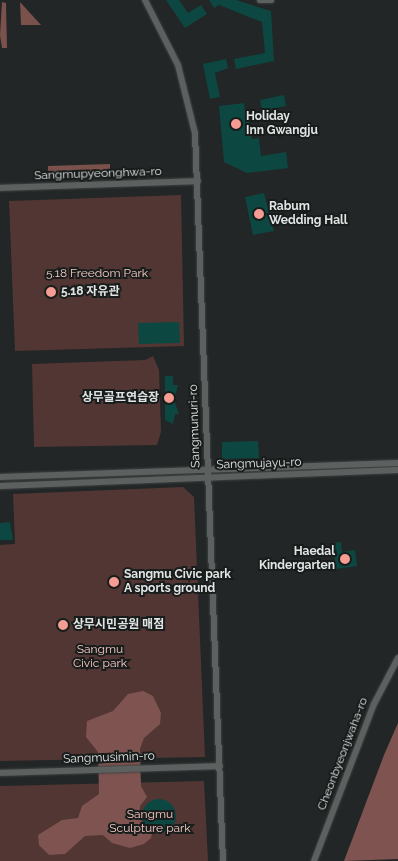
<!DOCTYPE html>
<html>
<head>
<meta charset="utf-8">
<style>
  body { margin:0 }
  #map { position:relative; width:398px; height:861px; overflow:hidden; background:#222626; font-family:Raleway,"Noto Sans KR",sans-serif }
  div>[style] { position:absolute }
  .green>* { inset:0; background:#513633 }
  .forest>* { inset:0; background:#7b514c }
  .water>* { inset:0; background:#7f5450 }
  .building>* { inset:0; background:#0d4741 }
  .round { border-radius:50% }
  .roads { filter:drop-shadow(0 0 1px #3f4242) drop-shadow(0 0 1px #3f4242) }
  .minor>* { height:5px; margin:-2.5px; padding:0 2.5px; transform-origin:2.5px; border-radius:2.5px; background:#5c6160 }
  .tertiary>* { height:6px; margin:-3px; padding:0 3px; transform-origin:3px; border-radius:3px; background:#5c6160 }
  .dots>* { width:14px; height:14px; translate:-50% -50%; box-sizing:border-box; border:2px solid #181d1c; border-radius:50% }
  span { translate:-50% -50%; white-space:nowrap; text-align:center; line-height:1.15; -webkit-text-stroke:4px #181d1c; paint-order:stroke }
  .poi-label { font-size:12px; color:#e2e5e5; font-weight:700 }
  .left { translate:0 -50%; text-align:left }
  .right { translate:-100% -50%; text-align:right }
  .street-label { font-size:12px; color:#e2e5e5 }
  .park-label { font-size:12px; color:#f6c9c3 }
</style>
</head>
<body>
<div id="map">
  <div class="green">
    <i style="clip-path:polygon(181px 195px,184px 346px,15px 351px,9px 201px)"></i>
    <i style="clip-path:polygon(153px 356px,159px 370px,161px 432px,157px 445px,34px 447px,32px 364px,145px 360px)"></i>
    <i style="clip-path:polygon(183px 487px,194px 497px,205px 757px,0 761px,0 545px,15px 544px,13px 494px)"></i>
    <i style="clip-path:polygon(204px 781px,208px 861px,0 861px,0 786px)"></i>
  </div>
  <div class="forest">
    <i style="clip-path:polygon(2px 2px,6px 3px,7px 48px,2px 48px,0 35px)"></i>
    <i style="clip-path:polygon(20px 2px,41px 25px,21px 25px)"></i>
    <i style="clip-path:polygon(110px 164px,110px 172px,48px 174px,48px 166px)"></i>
  </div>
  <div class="water">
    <i style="clip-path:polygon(143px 691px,153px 696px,161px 713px,160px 724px,144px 738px,140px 749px,141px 786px,147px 797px,140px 806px,139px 818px,152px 834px,151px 838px,144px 844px,130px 848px,112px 843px,103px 835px,85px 836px,65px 854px,49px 855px,39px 845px,38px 835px,62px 820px,78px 818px,82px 806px,99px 794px,98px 752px,86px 737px,87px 721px,113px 711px,128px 694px)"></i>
    <i style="clip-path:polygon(398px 723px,398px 859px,344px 861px,384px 755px)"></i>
  </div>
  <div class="building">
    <i style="clip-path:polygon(166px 0,179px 0,188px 13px,201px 5px,207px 14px,185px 28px)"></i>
    <i style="clip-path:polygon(209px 0,236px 0,271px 11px,274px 61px,236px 69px,234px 59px,265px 53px,262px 22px,219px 5px,214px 8px)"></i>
    <i style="clip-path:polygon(226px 59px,228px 68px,215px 73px,220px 97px,210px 99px,203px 64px)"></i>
    <i style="clip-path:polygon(284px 95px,286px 106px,262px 111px,260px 100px)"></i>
    <i style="clip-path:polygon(244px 103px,245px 110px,248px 109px,252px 139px,259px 138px,261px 156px,286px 152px,288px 168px,247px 173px,224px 162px,219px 106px)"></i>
    <i style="clip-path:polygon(264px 193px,274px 231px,253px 235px,245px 197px)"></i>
    <i style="clip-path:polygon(179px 322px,180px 343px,139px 344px,138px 323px)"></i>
    <i style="clip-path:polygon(165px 376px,173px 376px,173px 385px,178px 385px,174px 400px,179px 414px,175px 414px,173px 424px,165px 420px)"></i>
    <i style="clip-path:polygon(258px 441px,259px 458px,222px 459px,222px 442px)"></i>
    <i style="clip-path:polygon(10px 522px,13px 540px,0 540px,0 523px)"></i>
    <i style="clip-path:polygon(341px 542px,342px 552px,355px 550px,357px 566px,336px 569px,333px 543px)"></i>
    <i class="round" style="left:57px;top:618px;width:12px;height:12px"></i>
    <i class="round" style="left:142px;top:799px;width:34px;height:34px"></i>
  </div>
  <div class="roads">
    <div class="minor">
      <i style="left:259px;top:0;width:12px"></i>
    </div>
    <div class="tertiary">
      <i style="left:145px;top:0;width:73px;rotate:63.1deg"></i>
      <i style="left:178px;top:65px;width:70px;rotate:76deg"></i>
      <i style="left:195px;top:133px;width:729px;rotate:87.8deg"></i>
      <i style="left:0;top:188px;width:198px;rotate:-2deg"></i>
      <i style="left:0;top:477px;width:398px;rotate:-2deg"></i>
      <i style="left:0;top:486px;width:398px;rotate:-2.3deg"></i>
      <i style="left:0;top:773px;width:220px;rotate:-1.8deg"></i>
      <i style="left:314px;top:861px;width:168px;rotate:-69.1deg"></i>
      <i style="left:374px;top:704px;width:52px;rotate:-62.4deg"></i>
    </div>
  </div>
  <div class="dots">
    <i style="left:236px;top:124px;background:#f59c93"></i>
    <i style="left:259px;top:214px;background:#f59c93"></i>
    <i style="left:51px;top:292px;background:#f59c93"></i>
    <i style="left:169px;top:398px;background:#f59c93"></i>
    <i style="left:345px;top:559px;background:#f59c93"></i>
    <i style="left:114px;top:582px;background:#f59c93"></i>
    <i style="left:63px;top:625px;background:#f59c93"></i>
  </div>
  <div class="poi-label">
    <span class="left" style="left:246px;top:124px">Holiday<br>Inn Gwangju</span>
    <span class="left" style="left:269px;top:214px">Rabum<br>Wedding Hall</span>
    <span class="left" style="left:61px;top:292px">5.18 자유관</span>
    <span class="right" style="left:159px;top:398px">상무골프연습장</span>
    <span class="right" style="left:335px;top:559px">Haedal<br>Kindergarten</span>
    <span class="left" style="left:124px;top:582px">Sangmu Civic park<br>A sports ground</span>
    <span class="left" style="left:73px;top:625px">상무시민공원 매점</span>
  </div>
  <div class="street-label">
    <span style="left:98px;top:174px;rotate:-2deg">Sangmupyeonghwa-ro</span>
    <span style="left:195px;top:426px;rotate:-92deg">Sangmunuri-ro</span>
    <span style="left:259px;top:464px;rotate:-2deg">Sangmujayu-ro</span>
    <span style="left:343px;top:754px;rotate:-69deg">Cheonbyeonjwaha-ro</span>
    <span style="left:109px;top:758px;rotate:-2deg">Sangmusimin-ro</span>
  </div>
  <div class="park-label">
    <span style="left:97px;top:274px">5.18 Freedom Park</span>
    <span style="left:100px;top:657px">Sangmu<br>Civic park</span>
    <span style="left:150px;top:822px">Sangmu<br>Sculpture park</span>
  </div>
</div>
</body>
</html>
